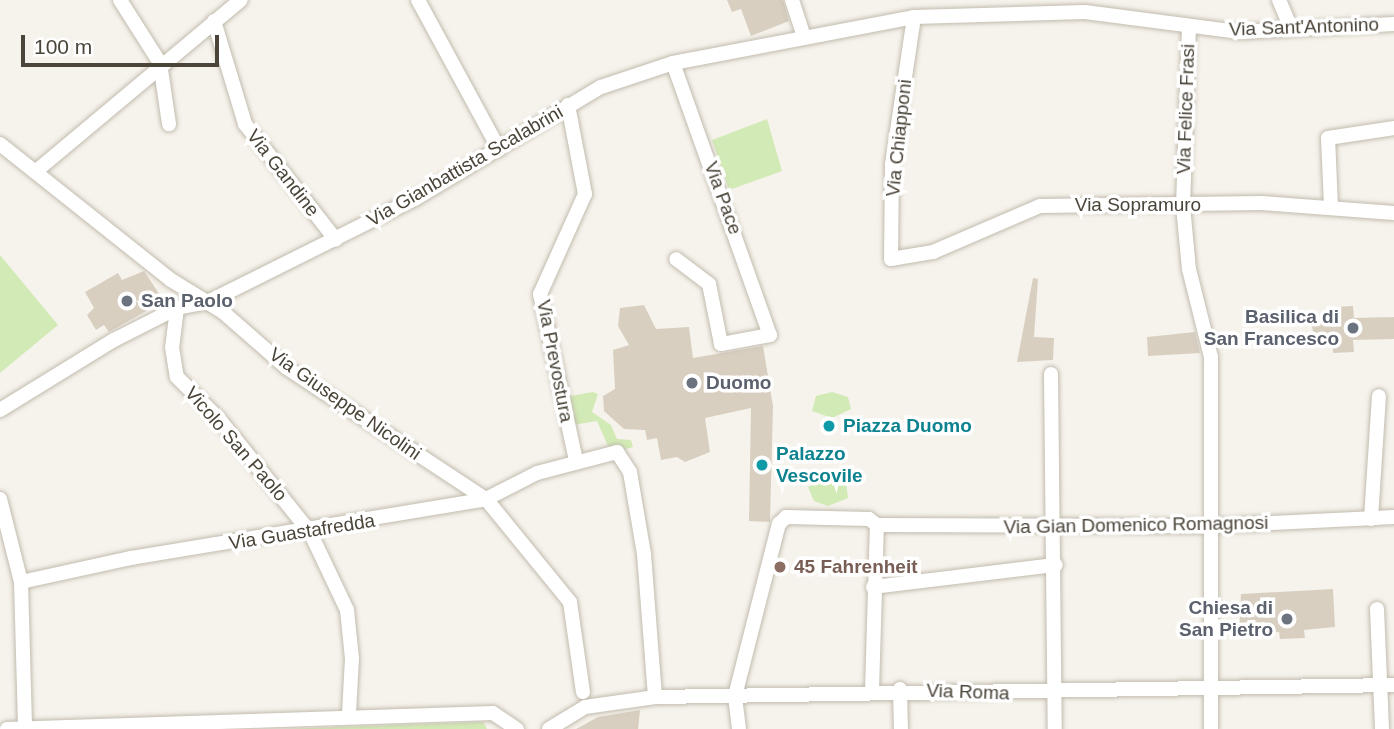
<!DOCTYPE html>
<html>
<head>
<meta charset="utf-8">
<style>
  body { margin:0 }
  #map { position:relative; width:1394px; height:729px; overflow:hidden; background:#f6f3ec; font-family:Arial,sans-serif }
  div>[style] { position:absolute }
  .green>* { inset:0; background:#d2eab5 }
  .building>* { inset:0; background:#d8cfc1 }
  .roads { filter:drop-shadow(0 0 2px #c2bbae) drop-shadow(0 0 2px #c2bbae) }
  .street>* { height:14px; margin:-7px; padding:0 7px; transform-origin:7px; border-radius:7px; background:#fff }
  .dots>* { width:19px; height:19px; translate:-50% -50%; box-sizing:border-box; border:4px solid #fff; border-radius:50% }
  span { translate:-50% -50%; white-space:nowrap; text-align:center; line-height:1.15; -webkit-text-stroke:7px #fff; paint-order:stroke }
  .street-label { font-size:19px; color:#4b4439 }
  .worship-label { font-size:19px; color:#5b616d; font-weight:700 }
  .left { translate:0 -50%; text-align:left }
  .right { translate:-100% -50%; text-align:right }
  .culture-label { font-size:19px; color:#0d838f; font-weight:700 }
  .education-label { font-size:19px; color:#785e54; font-weight:700 }
  .scale { position:absolute; left:21px; top:35px; width:198px; height:32px; box-sizing:border-box; border:4px solid #4b4439; border-top:0; padding-left:9px; font-size:21px; line-height:24px; white-space:nowrap; color:#4b4439; -webkit-text-stroke:5px #fff; paint-order:stroke }
</style>
</head>
<body>
<div id="map">
  <div class="green">
    <i style="clip-path:polygon(767px 119px,782px 171px,729px 190px,712px 140px)"></i>
    <i style="clip-path:polygon(0 255px,58px 325px,0 373px)"></i>
    <i style="clip-path:polygon(593px 392px,598px 394px,592px 412px,611px 425px,617px 439px,631px 440px,633px 447px,618px 451px,608px 446px,597px 421px,572px 425px,565px 397px)"></i>
    <i style="clip-path:polygon(832px 392px,848px 397px,851px 409px,832px 418px,812px 411px,816px 396px)"></i>
    <i style="clip-path:polygon(830px 477px,846px 483px,848px 498px,828px 506px,814px 501px,808px 487px)"></i>
    <i style="clip-path:polygon(483px 722px,487px 729px,281px 729px)"></i>
  </div>
  <div class="building">
    <i style="clip-path:polygon(727px 0,783px 0,789px 21px,751px 36px,741px 9px,732px 12px)"></i>
    <i style="clip-path:polygon(144px 271px,164px 301px,109px 332px,104px 325px,96px 330px,87px 315px,94px 308px,85px 292px,118px 273px,122px 280px)"></i>
    <i style="clip-path:polygon(1033px 278px,1038px 279px,1034px 337px,1054px 338px,1053px 360px,1017px 362px)"></i>
    <i style="clip-path:polygon(644px 305px,656px 329px,689px 327px,693px 358px,763px 346px,773px 406px,770px 522px,749px 521px,751px 408px,705px 418px,710px 452px,685px 462px,677px 457px,661px 460px,657px 438px,647px 440px,645px 430px,624px 429px,604px 411px,603px 396px,615px 389px,613px 350px,629px 345px,618px 326px,620px 308px)"></i>
    <i style="clip-path:polygon(1353px 306px,1354px 318px,1394px 317px,1394px 339px,1353px 340px,1354px 352px,1333px 353px,1332px 341px,1314px 336px,1312px 326px,1332px 320px,1332px 307px)"></i>
    <i style="clip-path:polygon(1195px 332px,1200px 353px,1148px 356px,1147px 337px)"></i>
    <i style="clip-path:polygon(1333px 589px,1335px 627px,1304px 630px,1305px 638px,1280px 639px,1279px 632px,1239px 633px,1241px 594px)"></i>
    <i style="clip-path:polygon(640px 710px,638px 729px,576px 729px,598px 717px)"></i>
  </div>
  <div class="roads">
    <div class="street">
      <i style="left:120px;top:0;width:75px;rotate:57.6deg"></i>
      <i style="left:160px;top:63px;width:62px;rotate:81.6deg"></i>
      <i style="left:418px;top:0;width:170px;rotate:61.5deg"></i>
      <i style="left:792px;top:0;width:36px;rotate:72deg"></i>
      <i style="left:1279px;top:0;width:30px;rotate:67deg"></i>
      <i style="left:914px;top:17px;width:150px;rotate:98.5deg"></i>
      <i style="left:892px;top:165px;width:94px;rotate:90.6deg"></i>
      <i style="left:891px;top:259px;width:43px;rotate:-9.5deg"></i>
      <i style="left:933px;top:252px;width:116px;rotate:-23.3deg"></i>
      <i style="left:1040px;top:206px;width:222px;rotate:-0.8deg"></i>
      <i style="left:1262px;top:203px;width:132px;rotate:4.3deg"></i>
      <i style="left:214px;top:21px;width:108px;rotate:73.2deg"></i>
      <i style="left:245px;top:124px;width:147px;rotate:51.9deg"></i>
      <i style="left:1189px;top:26px;width:180px;rotate:91.9deg"></i>
      <i style="left:1183px;top:206px;width:63px;rotate:84.6deg"></i>
      <i style="left:1189px;top:269px;width:91px;rotate:76deg"></i>
      <i style="left:1211px;top:357px;width:372px;rotate:90deg"></i>
      <i style="left:673px;top:63px;width:289px;rotate:70.4deg"></i>
      <i style="left:770px;top:335px;width:50px;rotate:169.6deg"></i>
      <i style="left:721px;top:344px;width:61px;rotate:-101.3deg"></i>
      <i style="left:709px;top:284px;width:41px;rotate:-142.9deg"></i>
      <i style="left:568px;top:105px;width:91px;rotate:79.2deg"></i>
      <i style="left:585px;top:194px;width:110px;rotate:114.2deg"></i>
      <i style="left:540px;top:294px;width:170px;rotate:77.8deg"></i>
      <i style="left:0;top:144px;width:218px;rotate:38.5deg"></i>
      <i style="left:171px;top:280px;width:61px;rotate:31.6deg"></i>
      <i style="left:223px;top:312px;width:85px;rotate:41.2deg"></i>
      <i style="left:287px;top:368px;width:238px;rotate:33.4deg"></i>
      <i style="left:486px;top:499px;width:133px;rotate:50.8deg"></i>
      <i style="left:570px;top:602px;width:91px;rotate:81.8deg"></i>
      <i style="left:35px;top:172px;width:268px;rotate:-39.9deg"></i>
      <i style="left:1331px;top:206px;width:68px;rotate:-92.5deg"></i>
      <i style="left:1328px;top:138px;width:67px;rotate:-8.6deg"></i>
      <i style="left:177px;top:308px;width:39px;rotate:97deg"></i>
      <i style="left:172px;top:347px;width:30px;rotate:81deg"></i>
      <i style="left:177px;top:377px;width:59px;rotate:45deg"></i>
      <i style="left:219px;top:419px;width:145px;rotate:51.2deg"></i>
      <i style="left:310px;top:532px;width:86px;rotate:64.6deg"></i>
      <i style="left:347px;top:610px;width:48px;rotate:84.1deg"></i>
      <i style="left:352px;top:658px;width:56px;rotate:93.1deg"></i>
      <i style="left:1051px;top:374px;width:355px;rotate:89.4deg"></i>
      <i style="left:0;top:410px;width:134px;rotate:-31.6deg"></i>
      <i style="left:114px;top:340px;width:71px;rotate:-26.9deg"></i>
      <i style="left:177px;top:308px;width:32px;rotate:-11deg"></i>
      <i style="left:208px;top:302px;width:231px;rotate:-26.5deg"></i>
      <i style="left:415px;top:199px;width:217px;rotate:-31.1deg"></i>
      <i style="left:601px;top:87px;width:76px;rotate:-18.4deg"></i>
      <i style="left:673px;top:63px;width:245px;rotate:-10.8deg"></i>
      <i style="left:914px;top:17px;width:171px;rotate:-1.7deg"></i>
      <i style="left:1085px;top:12px;width:154px;rotate:7.4deg"></i>
      <i style="left:1238px;top:32px;width:156px;rotate:-2.9deg"></i>
      <i style="left:0;top:499px;width:86px;rotate:75.8deg"></i>
      <i style="left:21px;top:582px;width:146px;rotate:88.4deg"></i>
      <i style="left:1371px;top:519px;width:123px;rotate:-86.3deg"></i>
      <i style="left:877px;top:525px;width:333px;rotate:0.2deg"></i>
      <i style="left:1210px;top:526px;width:184px;rotate:-2.8deg"></i>
      <i style="left:21px;top:582px;width:113px;rotate:-12.3deg"></i>
      <i style="left:131px;top:558px;width:360px;rotate:-9.4deg"></i>
      <i style="left:486px;top:499px;width:57px;rotate:-27deg"></i>
      <i style="left:537px;top:473px;width:83px;rotate:-14.7deg"></i>
      <i style="left:617px;top:452px;width:24px;rotate:57deg"></i>
      <i style="left:630px;top:472px;width:83px;rotate:80.3deg"></i>
      <i style="left:644px;top:554px;width:143px;rotate:85.6deg"></i>
      <i style="left:873px;top:587px;width:184px;rotate:-6.9deg"></i>
      <i style="left:1377px;top:609px;width:120px;rotate:87.6deg"></i>
      <i style="left:900px;top:689px;width:40px;rotate:88.6deg"></i>
      <i style="left:872px;top:691px;width:166px;rotate:-88.3deg"></i>
      <i style="left:7px;top:729px;width:486px;rotate:-1.9deg"></i>
      <i style="left:493px;top:713px;width:29px;rotate:34deg"></i>
      <i style="left:549px;top:729px;width:42px;rotate:-31.4deg"></i>
      <i style="left:585px;top:707px;width:71px;rotate:-8.1deg"></i>
      <i style="left:655px;top:697px;width:739px;rotate:-0.93deg"></i>
      <i style="left:739px;top:729px;width:33px;rotate:-97deg"></i>
      <i style="left:735px;top:696px;width:178px;rotate:-75.7deg"></i>
      <i style="left:779px;top:524px;width:10px;rotate:-45deg"></i>
      <i style="left:786px;top:517px;width:83px;rotate:1.4deg"></i>
      <i style="left:869px;top:519px;width:10px;rotate:37deg"></i>
    </div>
  </div>
  <div class="dots">
    <i style="left:127px;top:301px;background:#6b7280"></i>
    <i style="left:1353px;top:328px;background:#6b7280"></i>
    <i style="left:692px;top:383px;background:#6b7280"></i>
    <i style="left:829px;top:426px;background:#0f9aa8"></i>
    <i style="left:762px;top:465px;background:#0f9aa8"></i>
    <i style="left:780px;top:567px;background:#8d6e63"></i>
    <i style="left:1287px;top:619px;background:#6b7280"></i>
  </div>
  <div class="street-label">
    <span style="left:1304px;top:27px;rotate:-2deg">Via Sant'Antonino</span>
    <span style="left:1186px;top:109px;rotate:-88deg">Via Felice Frasi</span>
    <span style="left:899px;top:138px;rotate:-84deg">Via Chiapponi</span>
    <span style="left:465px;top:166px;rotate:-30deg">Via Gianbattista Scalabrini</span>
    <span style="left:283px;top:173px;rotate:52deg">Via Gandine</span>
    <span style="left:723px;top:198px;rotate:70deg">Via Pace</span>
    <span style="left:1138px;top:205px">Via Sopramuro</span>
    <span style="left:555px;top:361px;rotate:79deg">Via Prevostura</span>
    <span style="left:345px;top:404px;rotate:35deg">Via Giuseppe Nicolini</span>
    <span style="left:236px;top:444px;rotate:49deg">Vicolo San Paolo</span>
    <span style="left:1136px;top:525px;rotate:-1deg">Via Gian Domenico Romagnosi</span>
    <span style="left:302px;top:532px;rotate:-9deg">Via Guastafredda</span>
    <span style="left:968px;top:692px;rotate:2deg">Via Roma</span>
  </div>
  <div class="worship-label">
    <span class="left" style="left:141px;top:301px">San Paolo</span>
    <span class="right" style="left:1339px;top:328px">Basilica di<br>San Francesco</span>
    <span class="left" style="left:706px;top:383px">Duomo</span>
    <span class="right" style="left:1273px;top:619px">Chiesa di<br>San Pietro</span>
  </div>
  <div class="culture-label">
    <span class="left" style="left:843px;top:426px">Piazza Duomo</span>
    <span class="left" style="left:776px;top:465px">Palazzo<br>Vescovile</span>
  </div>
  <div class="education-label">
    <span class="left" style="left:794px;top:567px">45 Fahrenheit</span>
  </div>
  <div class="scale">100 m</div>
</div>
</body>
</html>
